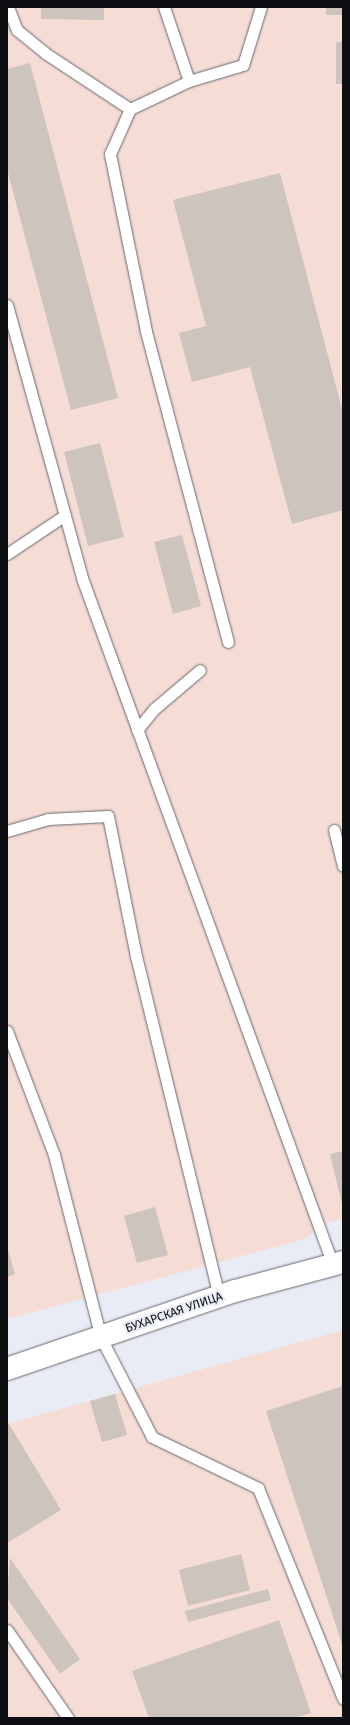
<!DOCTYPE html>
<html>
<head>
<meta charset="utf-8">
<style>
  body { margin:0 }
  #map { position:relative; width:350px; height:1725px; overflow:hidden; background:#e9ecf5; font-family:"Fira Sans",sans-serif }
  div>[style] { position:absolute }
  .industrial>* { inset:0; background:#f5dcd4 }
  .building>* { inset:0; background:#ccc4bd }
  .roads { filter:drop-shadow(0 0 1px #666871) drop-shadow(0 0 1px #666871) }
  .service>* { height:11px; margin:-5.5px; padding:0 5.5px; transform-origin:5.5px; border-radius:5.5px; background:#fff }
  .minor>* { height:22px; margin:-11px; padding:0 11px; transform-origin:11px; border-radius:11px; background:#fff }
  span { translate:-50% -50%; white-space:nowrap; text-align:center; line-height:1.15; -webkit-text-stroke:4px #e9ecf5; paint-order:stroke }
  .street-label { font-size:12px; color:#0d0e11 }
  .frame { position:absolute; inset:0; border:8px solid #0d0e11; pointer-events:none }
</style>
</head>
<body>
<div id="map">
  <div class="industrial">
    <i style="clip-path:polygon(7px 7px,343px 7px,343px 1219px,326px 1223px,305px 1239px,7px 1319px)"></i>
    <i style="clip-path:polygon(343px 1330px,343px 1718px,7px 1718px,7px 1424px)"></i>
  </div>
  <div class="building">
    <i style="clip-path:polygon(41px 7px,104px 7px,104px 20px,41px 19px)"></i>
    <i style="clip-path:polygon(326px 7px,343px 7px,343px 15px,326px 15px)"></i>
    <i style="clip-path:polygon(336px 42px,343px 42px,343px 84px,336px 84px)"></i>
    <i style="clip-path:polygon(30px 63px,118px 398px,71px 410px,7px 169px,7px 69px)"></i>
    <i style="clip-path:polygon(280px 173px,343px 413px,343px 510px,292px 524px,250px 367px,192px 382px,179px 333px,206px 326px,173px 200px)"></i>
    <i style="clip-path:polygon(100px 443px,124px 537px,88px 546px,64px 452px)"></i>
    <i style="clip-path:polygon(182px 535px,201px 606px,173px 614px,154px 542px)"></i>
    <i style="clip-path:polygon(343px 1151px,343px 1204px,342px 1204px,330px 1154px)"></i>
    <i style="clip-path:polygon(155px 1207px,168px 1255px,137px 1263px,124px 1216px)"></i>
    <i style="clip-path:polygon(7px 1246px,15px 1274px,7px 1277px)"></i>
    <i style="clip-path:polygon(343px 1386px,343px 1647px,266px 1411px)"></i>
    <i style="clip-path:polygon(115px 1394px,127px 1435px,102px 1442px,90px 1401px)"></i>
    <i style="clip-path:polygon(9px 1424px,61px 1510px,7px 1543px,7px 1425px)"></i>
    <i style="clip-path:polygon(241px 1554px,250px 1590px,188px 1606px,179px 1570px)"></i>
    <i style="clip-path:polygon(10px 1558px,80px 1659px,60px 1674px,7px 1598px)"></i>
    <i style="clip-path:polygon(268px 1589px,271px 1600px,188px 1622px,185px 1611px)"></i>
    <i style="clip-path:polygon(279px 1620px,311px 1713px,295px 1718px,149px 1718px,132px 1671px)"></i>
  </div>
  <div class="roads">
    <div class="service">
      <i style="left:8px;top:7px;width:25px;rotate:69deg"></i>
      <i style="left:17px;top:30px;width:36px;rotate:39deg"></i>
      <i style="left:45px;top:53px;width:102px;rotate:33.4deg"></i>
      <i style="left:164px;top:7px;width:78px;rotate:71.3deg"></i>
      <i style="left:7px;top:305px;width:283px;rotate:74.6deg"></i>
      <i style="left:82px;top:578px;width:731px;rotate:69.93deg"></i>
      <i style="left:7px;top:554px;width:70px;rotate:-33.9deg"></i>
      <i style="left:228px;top:642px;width:322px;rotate:-104.8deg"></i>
      <i style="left:146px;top:331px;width:181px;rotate:-101.5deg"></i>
      <i style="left:110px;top:154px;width:49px;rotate:-66deg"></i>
      <i style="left:130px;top:109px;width:65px;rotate:-25.4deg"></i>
      <i style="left:189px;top:81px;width:56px;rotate:-16.5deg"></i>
      <i style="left:243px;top:65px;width:61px;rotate:-72.8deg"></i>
      <i style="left:137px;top:730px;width:27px;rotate:-51deg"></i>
      <i style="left:154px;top:709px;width:60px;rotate:-40.3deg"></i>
      <i style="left:334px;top:830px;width:37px;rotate:76deg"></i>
      <i style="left:7px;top:831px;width:43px;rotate:-16.3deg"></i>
      <i style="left:48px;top:819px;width:60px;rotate:-2.9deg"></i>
      <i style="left:108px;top:816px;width:143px;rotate:78.7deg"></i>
      <i style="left:136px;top:956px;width:351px;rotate:76.3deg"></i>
      <i style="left:7px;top:1031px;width:133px;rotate:69.2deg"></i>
      <i style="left:54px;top:1155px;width:189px;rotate:75.6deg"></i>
      <i style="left:101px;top:1338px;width:111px;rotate:62.7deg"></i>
      <i style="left:152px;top:1437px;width:118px;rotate:25.7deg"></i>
      <i style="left:258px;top:1488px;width:227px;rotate:68deg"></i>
      <i style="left:7px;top:1630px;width:107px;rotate:55.3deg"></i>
    </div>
    <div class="minor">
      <i style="left:7px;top:1369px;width:241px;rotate:-18.9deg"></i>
      <i style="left:235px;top:1291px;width:112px;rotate:-15deg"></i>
    </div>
  </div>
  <div class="street-label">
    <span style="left:174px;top:1313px;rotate:-19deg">БУХАРСКАЯ УЛИЦА</span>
  </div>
  <div class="frame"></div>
</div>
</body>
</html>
